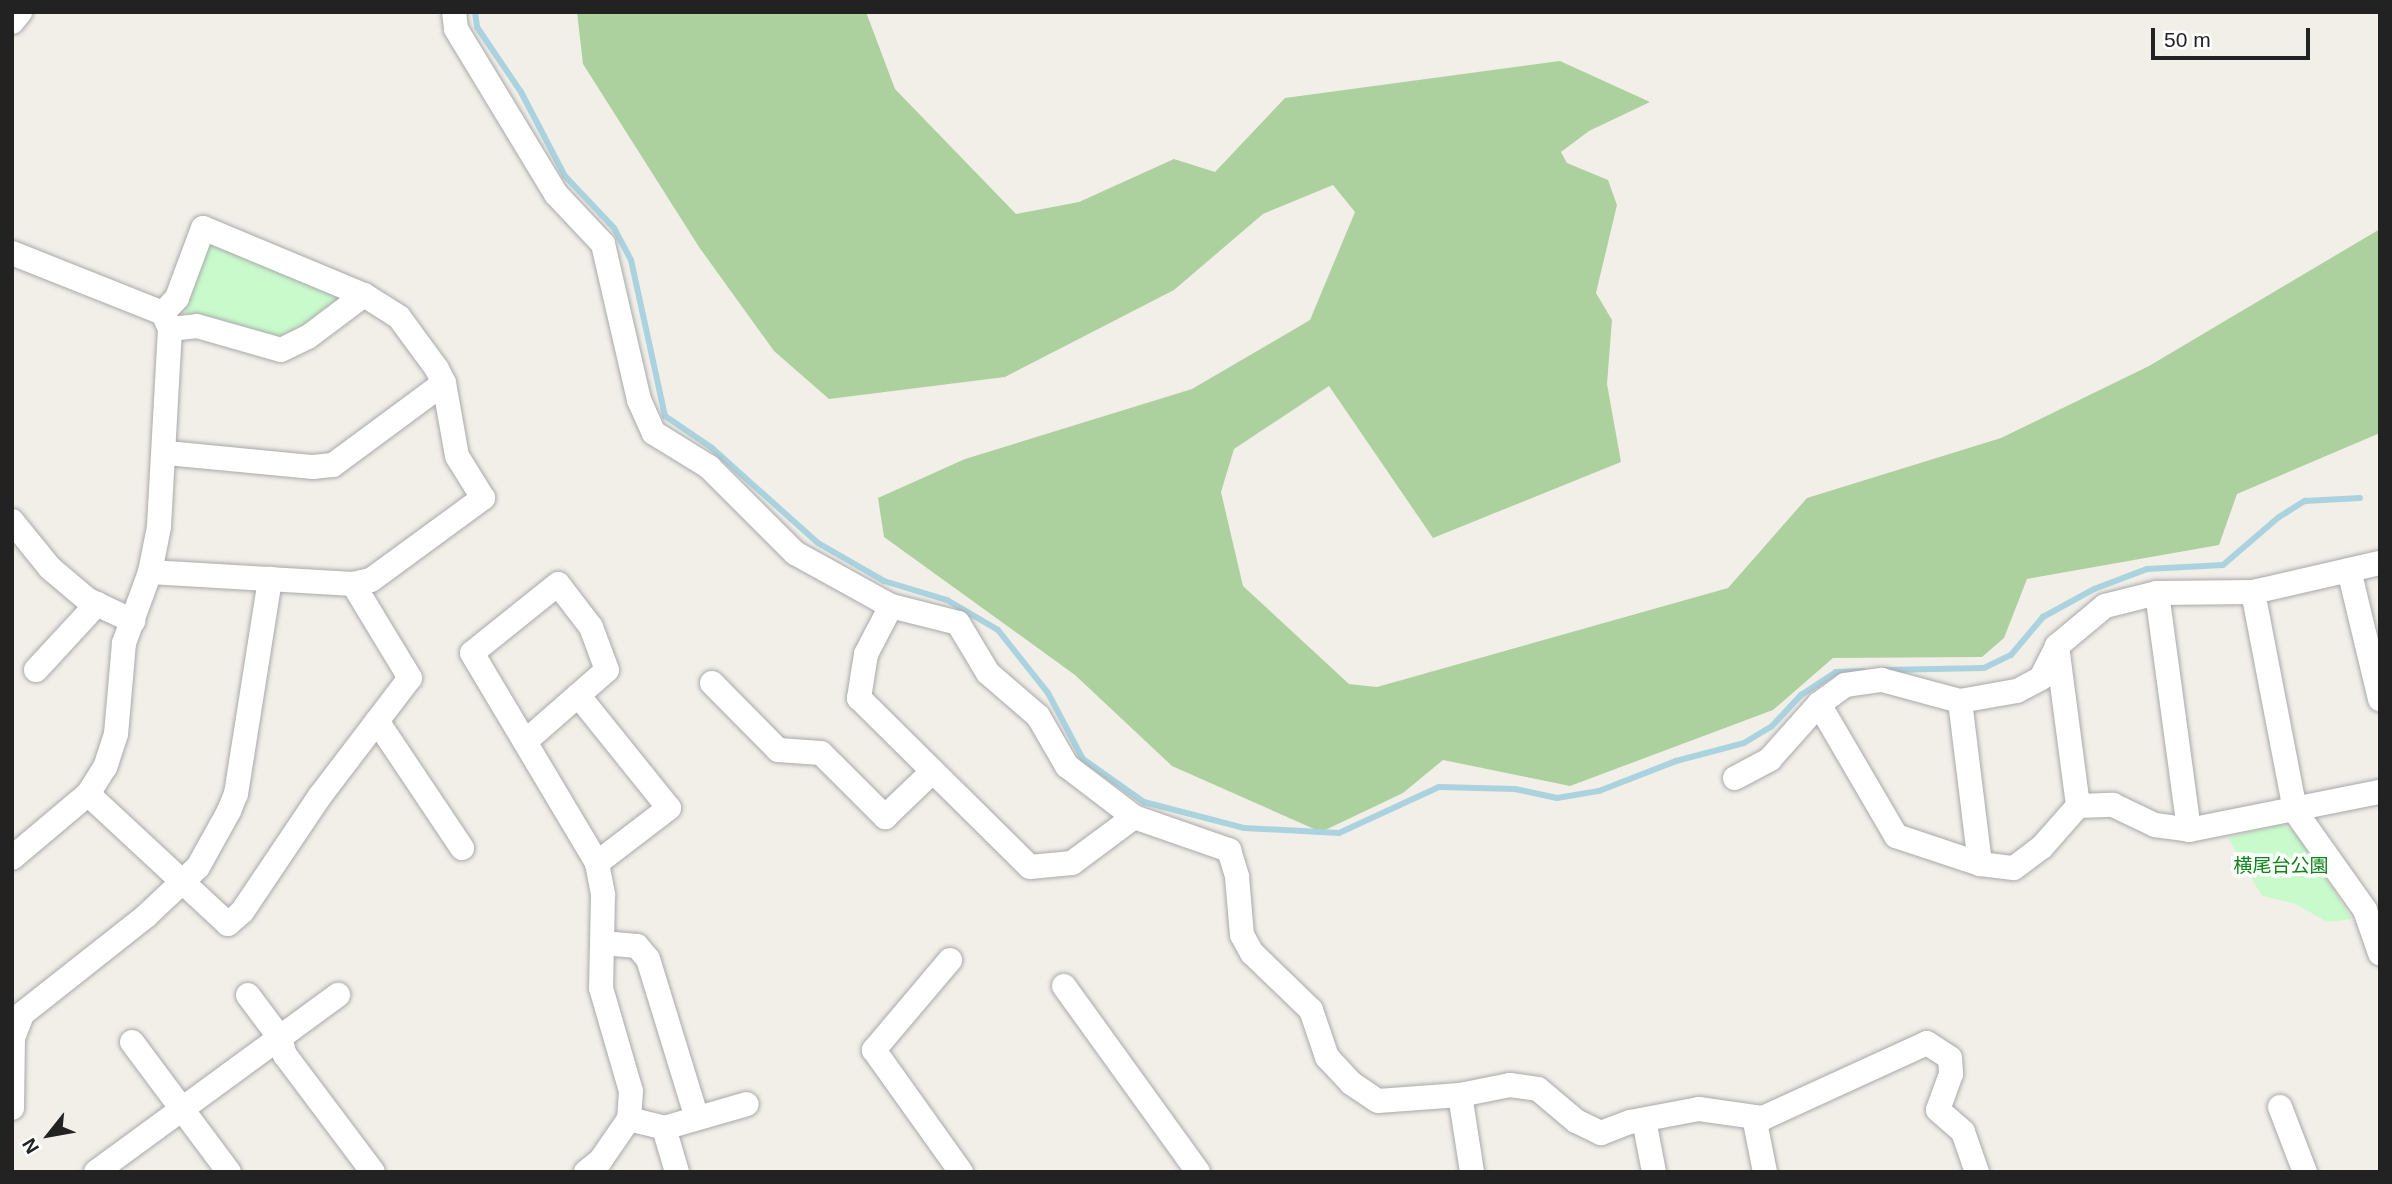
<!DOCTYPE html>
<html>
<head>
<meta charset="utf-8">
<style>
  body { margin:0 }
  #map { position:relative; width:2392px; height:1184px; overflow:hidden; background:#f2efe9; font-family:Arial,"Noto Sans JP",sans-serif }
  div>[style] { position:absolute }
  .forest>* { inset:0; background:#add19e }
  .park>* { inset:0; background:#c8facc }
  .stream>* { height:6px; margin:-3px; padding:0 3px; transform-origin:3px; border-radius:3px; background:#aad3df }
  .roads { filter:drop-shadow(0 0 2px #a9a9a9) drop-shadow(0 0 2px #a9a9a9) }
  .minor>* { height:24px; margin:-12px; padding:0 12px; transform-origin:12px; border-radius:12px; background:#fff }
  span { translate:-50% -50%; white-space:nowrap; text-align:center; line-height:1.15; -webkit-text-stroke:7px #fff; paint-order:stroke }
  .park-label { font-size:19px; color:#0c8416 }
  .frame { position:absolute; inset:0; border:14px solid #222; pointer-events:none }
  .north { position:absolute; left:14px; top:1100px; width:70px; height:70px; -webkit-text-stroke:5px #fff; paint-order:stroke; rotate:239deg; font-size:19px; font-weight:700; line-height:28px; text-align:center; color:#222 }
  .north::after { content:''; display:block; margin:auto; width:24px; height:32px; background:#222; clip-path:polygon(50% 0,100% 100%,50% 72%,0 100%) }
  .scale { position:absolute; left:2151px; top:28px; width:159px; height:32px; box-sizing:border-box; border:4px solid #222; border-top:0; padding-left:9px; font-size:21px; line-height:24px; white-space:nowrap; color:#222; -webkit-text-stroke:5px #fff; paint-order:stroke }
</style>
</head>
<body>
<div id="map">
  <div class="forest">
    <i style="clip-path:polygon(577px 12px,866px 12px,895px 89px,1016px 214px,1079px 202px,1174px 159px,1215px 172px,1285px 98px,1560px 61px,1650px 102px,1589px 131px,1561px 152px,1567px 163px,1608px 180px,1617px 205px,1596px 293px,1612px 320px,1607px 384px,1621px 462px,1433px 538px,1329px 386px,1234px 449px,1221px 492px,1243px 586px,1349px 684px,1377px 687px,1728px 588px,1807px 498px,2001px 438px,2149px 366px,2380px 229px,2380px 433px,2237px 494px,2219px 545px,2027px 579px,2004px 638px,1982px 657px,1833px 658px,1773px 710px,1570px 786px,1443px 760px,1403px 793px,1321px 832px,1172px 766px,1075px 675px,884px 537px,878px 498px,965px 459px,1192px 389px,1310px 320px,1355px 212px,1333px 185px,1263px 214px,1174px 290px,1005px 377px,829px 399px,774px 351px,699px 247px,583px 64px)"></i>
  </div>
  <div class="park">
    <i style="clip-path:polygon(216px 240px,338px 290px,340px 302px,300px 334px,278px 341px,189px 315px,181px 306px,202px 247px)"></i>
    <i style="clip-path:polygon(2280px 824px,2298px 833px,2352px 919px,2327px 922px,2296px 904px,2262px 896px,2228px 838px)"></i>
  </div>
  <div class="stream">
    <i style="left:475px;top:12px;width:15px;rotate:82deg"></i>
    <i style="left:477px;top:27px;width:78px;rotate:55.9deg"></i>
    <i style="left:521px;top:92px;width:95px;rotate:62.4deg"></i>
    <i style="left:565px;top:176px;width:71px;rotate:46.7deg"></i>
    <i style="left:614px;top:228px;width:36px;rotate:62deg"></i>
    <i style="left:631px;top:260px;width:160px;rotate:77.7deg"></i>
    <i style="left:665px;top:416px;width:57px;rotate:34.2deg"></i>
    <i style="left:712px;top:448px;width:142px;rotate:41.9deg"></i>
    <i style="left:818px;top:543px;width:76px;rotate:29.9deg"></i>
    <i style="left:884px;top:581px;width:66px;rotate:16.8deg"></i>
    <i style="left:947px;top:600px;width:59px;rotate:30.5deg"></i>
    <i style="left:998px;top:630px;width:80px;rotate:51.6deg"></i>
    <i style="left:1048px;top:693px;width:75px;rotate:62.1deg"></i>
    <i style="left:1083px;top:759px;width:75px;rotate:35.2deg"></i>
    <i style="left:1144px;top:802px;width:103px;rotate:14.6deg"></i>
    <i style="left:1244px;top:828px;width:95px;rotate:3deg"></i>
    <i style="left:1339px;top:833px;width:110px;rotate:-24.7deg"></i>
    <i style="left:1439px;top:787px;width:76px;rotate:1.5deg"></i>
    <i style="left:1515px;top:789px;width:43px;rotate:12.1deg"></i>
    <i style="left:1557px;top:798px;width:43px;rotate:-9.5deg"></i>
    <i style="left:1599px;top:791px;width:83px;rotate:-21.3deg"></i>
    <i style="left:1676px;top:761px;width:70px;rotate:-14.8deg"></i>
    <i style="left:1744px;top:743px;width:31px;rotate:-31deg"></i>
    <i style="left:1771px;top:727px;width:44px;rotate:-46.8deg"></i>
    <i style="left:1801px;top:695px;width:42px;rotate:-33.3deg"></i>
    <i style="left:1836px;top:672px;width:27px;rotate:-2deg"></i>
    <i style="left:1885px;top:670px;width:99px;rotate:-1.2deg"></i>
    <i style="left:1984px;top:668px;width:30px;rotate:-26deg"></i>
    <i style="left:2011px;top:655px;width:50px;rotate:-49.9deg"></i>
    <i style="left:2043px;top:617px;width:58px;rotate:-28.8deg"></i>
    <i style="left:2094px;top:589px;width:57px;rotate:-20.7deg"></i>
    <i style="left:2147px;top:569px;width:76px;rotate:-3deg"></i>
    <i style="left:2223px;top:565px;width:74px;rotate:-40.6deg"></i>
    <i style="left:2279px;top:517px;width:31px;rotate:-32deg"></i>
    <i style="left:2305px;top:501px;width:55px;rotate:-3.1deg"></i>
  </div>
  <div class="roads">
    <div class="minor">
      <i style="left:454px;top:12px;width:17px;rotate:83deg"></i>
      <i style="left:456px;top:29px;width:193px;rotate:58.8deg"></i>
      <i style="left:556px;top:194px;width:69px;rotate:46.8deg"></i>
      <i style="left:603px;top:244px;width:160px;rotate:77deg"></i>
      <i style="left:639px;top:400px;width:36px;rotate:66deg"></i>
      <i style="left:654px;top:433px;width:65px;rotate:31.7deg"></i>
      <i style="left:709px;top:467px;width:122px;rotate:45deg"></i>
      <i style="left:795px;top:553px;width:110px;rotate:28.9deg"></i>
      <i style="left:891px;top:606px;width:69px;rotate:14.2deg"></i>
      <i style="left:958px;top:623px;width:58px;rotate:59deg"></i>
      <i style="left:988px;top:673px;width:66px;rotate:40.7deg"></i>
      <i style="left:1038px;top:716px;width:58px;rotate:59.9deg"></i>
      <i style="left:1067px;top:766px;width:84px;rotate:37.3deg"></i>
      <i style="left:1134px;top:817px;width:101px;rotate:19.2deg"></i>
      <i style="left:1229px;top:850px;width:28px;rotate:73deg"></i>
      <i style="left:1237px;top:877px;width:58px;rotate:85.1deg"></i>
      <i style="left:1242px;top:935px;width:21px;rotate:61deg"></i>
      <i style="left:1252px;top:953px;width:82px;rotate:44deg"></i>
      <i style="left:1311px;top:1010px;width:50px;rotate:71.2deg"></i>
      <i style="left:1327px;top:1057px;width:35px;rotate:47deg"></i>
      <i style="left:1351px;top:1083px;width:32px;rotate:34deg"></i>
      <i style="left:1378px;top:1101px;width:82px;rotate:-4.2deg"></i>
      <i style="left:1460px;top:1095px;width:51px;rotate:-11.3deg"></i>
      <i style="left:1510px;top:1085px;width:28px;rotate:8deg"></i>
      <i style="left:1538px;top:1089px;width:50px;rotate:40.1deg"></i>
      <i style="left:1576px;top:1121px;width:28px;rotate:26deg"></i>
      <i style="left:1601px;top:1133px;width:31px;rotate:-21deg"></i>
      <i style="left:1630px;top:1122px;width:70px;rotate:-10.7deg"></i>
      <i style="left:1699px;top:1109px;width:65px;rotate:8deg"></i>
      <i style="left:1763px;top:1118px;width:180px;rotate:-24.6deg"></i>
      <i style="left:1927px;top:1043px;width:27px;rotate:33deg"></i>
      <i style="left:1950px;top:1058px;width:16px;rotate:86deg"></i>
      <i style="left:1951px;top:1074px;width:38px;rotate:110deg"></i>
      <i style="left:1938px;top:1110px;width:33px;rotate:41deg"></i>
      <i style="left:1963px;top:1132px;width:42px;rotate:70.7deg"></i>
      <i style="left:12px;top:22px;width:13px;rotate:-51deg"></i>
      <i style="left:12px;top:253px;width:162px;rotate:21.7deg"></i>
      <i style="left:163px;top:313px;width:17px;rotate:66deg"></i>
      <i style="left:170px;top:329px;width:198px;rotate:93.2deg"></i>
      <i style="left:159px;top:527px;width:46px;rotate:101.3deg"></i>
      <i style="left:150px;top:572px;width:76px;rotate:110.1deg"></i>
      <i style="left:124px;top:643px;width:91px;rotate:95deg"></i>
      <i style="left:116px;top:734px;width:35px;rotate:108deg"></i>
      <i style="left:105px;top:767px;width:32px;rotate:122deg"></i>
      <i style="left:88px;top:794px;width:99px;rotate:139.9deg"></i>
      <i style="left:170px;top:329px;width:27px;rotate:-6deg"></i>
      <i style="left:197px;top:326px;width:87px;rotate:15.9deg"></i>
      <i style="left:281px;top:350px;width:30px;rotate:-26deg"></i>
      <i style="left:308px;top:337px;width:70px;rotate:-36.9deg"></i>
      <i style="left:167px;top:453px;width:147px;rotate:5.5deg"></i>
      <i style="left:313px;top:467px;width:20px;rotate:-6deg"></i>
      <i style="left:333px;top:465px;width:138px;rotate:-36.5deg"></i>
      <i style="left:12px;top:521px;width:60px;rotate:51deg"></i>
      <i style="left:50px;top:568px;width:50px;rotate:40.1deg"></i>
      <i style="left:88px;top:600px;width:50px;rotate:25deg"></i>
      <i style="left:2349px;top:570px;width:133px;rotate:76.5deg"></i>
      <i style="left:150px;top:572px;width:203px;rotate:3.4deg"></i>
      <i style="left:353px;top:584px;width:18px;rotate:-13deg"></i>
      <i style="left:371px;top:580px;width:139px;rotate:-36.2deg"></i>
      <i style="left:483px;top:498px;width:49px;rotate:-121.8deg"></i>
      <i style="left:457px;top:456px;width:74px;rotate:-100.1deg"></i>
      <i style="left:444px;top:383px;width:16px;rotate:-117deg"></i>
      <i style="left:437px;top:369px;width:64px;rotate:-126.2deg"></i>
      <i style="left:399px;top:317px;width:41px;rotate:-147.8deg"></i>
      <i style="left:364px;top:295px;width:174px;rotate:-157.4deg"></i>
      <i style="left:203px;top:228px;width:75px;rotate:110.4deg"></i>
      <i style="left:177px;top:298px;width:21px;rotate:133deg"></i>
      <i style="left:2253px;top:592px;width:223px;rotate:79.1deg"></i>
      <i style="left:2295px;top:811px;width:121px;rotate:54.7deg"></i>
      <i style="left:2365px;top:910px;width:46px;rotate:70.8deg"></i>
      <i style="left:2157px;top:593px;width:239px;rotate:82.3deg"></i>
      <i style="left:891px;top:606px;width:54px;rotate:117.5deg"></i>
      <i style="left:866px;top:654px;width:45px;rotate:99deg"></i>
      <i style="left:859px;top:698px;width:240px;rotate:44.7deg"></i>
      <i style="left:1030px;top:867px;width:42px;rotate:-5.4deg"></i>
      <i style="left:1072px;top:863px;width:77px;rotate:-36.6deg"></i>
      <i style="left:2057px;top:646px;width:161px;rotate:82.5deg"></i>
      <i style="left:36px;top:670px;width:90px;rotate:-47.3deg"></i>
      <i style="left:712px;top:683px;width:94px;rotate:45.4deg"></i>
      <i style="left:778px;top:750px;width:43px;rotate:4deg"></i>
      <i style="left:821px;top:753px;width:91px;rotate:45deg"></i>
      <i style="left:885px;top:817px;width:66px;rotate:-43.8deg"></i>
      <i style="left:578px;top:695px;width:145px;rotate:51.2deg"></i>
      <i style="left:669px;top:808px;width:91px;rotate:142.6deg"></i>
      <i style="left:1960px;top:701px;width:164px;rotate:83deg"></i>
      <i style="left:1819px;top:704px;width:32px;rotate:-36deg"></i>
      <i style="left:1845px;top:685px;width:37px;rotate:-8deg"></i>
      <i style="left:1882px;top:680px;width:81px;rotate:15.1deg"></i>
      <i style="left:1960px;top:701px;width:58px;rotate:-10deg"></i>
      <i style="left:2017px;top:691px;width:27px;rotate:-28deg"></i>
      <i style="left:2041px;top:678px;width:36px;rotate:-63deg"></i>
      <i style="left:2057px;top:646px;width:62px;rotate:-39.8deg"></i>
      <i style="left:2105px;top:606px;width:54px;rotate:-14deg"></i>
      <i style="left:2157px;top:593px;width:96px;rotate:-0.6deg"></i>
      <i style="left:2253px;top:592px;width:130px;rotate:-12.9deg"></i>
      <i style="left:377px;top:721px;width:153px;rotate:56.2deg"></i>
      <i style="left:527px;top:740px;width:106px;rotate:-41.2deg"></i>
      <i style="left:607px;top:670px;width:46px;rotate:-110.4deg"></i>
      <i style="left:591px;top:627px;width:54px;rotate:-127.5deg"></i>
      <i style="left:558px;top:584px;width:110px;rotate:141.3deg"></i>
      <i style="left:472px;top:653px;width:244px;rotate:59.2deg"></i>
      <i style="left:597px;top:863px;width:33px;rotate:79deg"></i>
      <i style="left:603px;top:895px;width:93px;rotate:91.2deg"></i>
      <i style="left:601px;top:988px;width:107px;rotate:73.8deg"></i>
      <i style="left:631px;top:1091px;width:28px;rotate:94deg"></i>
      <i style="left:629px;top:1119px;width:51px;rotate:124.6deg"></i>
      <i style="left:600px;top:1161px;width:18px;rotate:142deg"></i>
      <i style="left:1735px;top:778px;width:40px;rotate:-28deg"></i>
      <i style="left:1770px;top:759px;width:74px;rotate:-48.3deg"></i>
      <i style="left:1819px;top:704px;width:153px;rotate:59.7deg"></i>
      <i style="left:1896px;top:836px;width:89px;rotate:18.4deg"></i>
      <i style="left:1980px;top:864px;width:34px;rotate:7deg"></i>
      <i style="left:2014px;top:868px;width:35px;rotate:-37deg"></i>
      <i style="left:2042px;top:847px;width:55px;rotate:-48.7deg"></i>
      <i style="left:2078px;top:806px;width:35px;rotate:-2deg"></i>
      <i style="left:2113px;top:805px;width:47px;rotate:25.5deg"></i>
      <i style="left:2155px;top:825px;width:34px;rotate:8deg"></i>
      <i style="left:2189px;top:830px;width:195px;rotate:-11.3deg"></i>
      <i style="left:88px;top:794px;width:191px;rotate:42.9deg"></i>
      <i style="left:228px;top:924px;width:18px;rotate:-41deg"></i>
      <i style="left:242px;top:912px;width:140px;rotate:-56.1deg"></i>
      <i style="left:320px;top:796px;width:148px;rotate:-52.7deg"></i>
      <i style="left:410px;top:678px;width:110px;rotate:-121.2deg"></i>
      <i style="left:603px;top:943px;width:34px;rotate:5deg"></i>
      <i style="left:637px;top:946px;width:17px;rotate:50deg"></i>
      <i style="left:648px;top:959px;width:166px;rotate:72.9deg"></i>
      <i style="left:950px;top:960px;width:118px;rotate:130.2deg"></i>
      <i style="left:874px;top:1050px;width:150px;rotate:54.5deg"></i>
      <i style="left:1064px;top:986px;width:229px;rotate:54.2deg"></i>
      <i style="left:248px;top:995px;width:54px;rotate:53.3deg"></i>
      <i style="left:280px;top:1038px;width:18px;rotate:74deg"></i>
      <i style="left:285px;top:1055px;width:146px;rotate:53.1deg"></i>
      <i style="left:132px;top:1042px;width:162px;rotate:53.3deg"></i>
      <i style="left:1460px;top:1095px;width:78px;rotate:81.1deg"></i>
      <i style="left:2280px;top:1107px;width:70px;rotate:69deg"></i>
      <i style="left:12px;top:1108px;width:70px;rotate:-89.2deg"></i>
      <i style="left:13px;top:1038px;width:26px;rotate:-69deg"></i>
      <i style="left:22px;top:1014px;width:158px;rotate:-38.3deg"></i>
      <i style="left:146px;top:916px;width:71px;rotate:-43.3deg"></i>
      <i style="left:198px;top:867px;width:64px;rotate:-61deg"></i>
      <i style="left:229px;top:811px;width:18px;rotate:-68deg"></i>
      <i style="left:236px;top:794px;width:218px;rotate:-81deg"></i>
      <i style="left:1754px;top:1117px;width:56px;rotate:78.7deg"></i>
      <i style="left:629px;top:1119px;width:36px;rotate:14deg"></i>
      <i style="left:664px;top:1128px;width:86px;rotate:-16.1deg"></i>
      <i style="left:1644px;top:1120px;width:53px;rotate:79.1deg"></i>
      <i style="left:664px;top:1128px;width:46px;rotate:73.5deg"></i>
      <i style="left:96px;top:1172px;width:300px;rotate:-36.2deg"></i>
    </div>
  </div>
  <div class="park-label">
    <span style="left:2281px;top:866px">横尾台公園</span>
  </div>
  <div class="frame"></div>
  <div class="north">N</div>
  <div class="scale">50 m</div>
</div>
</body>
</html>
